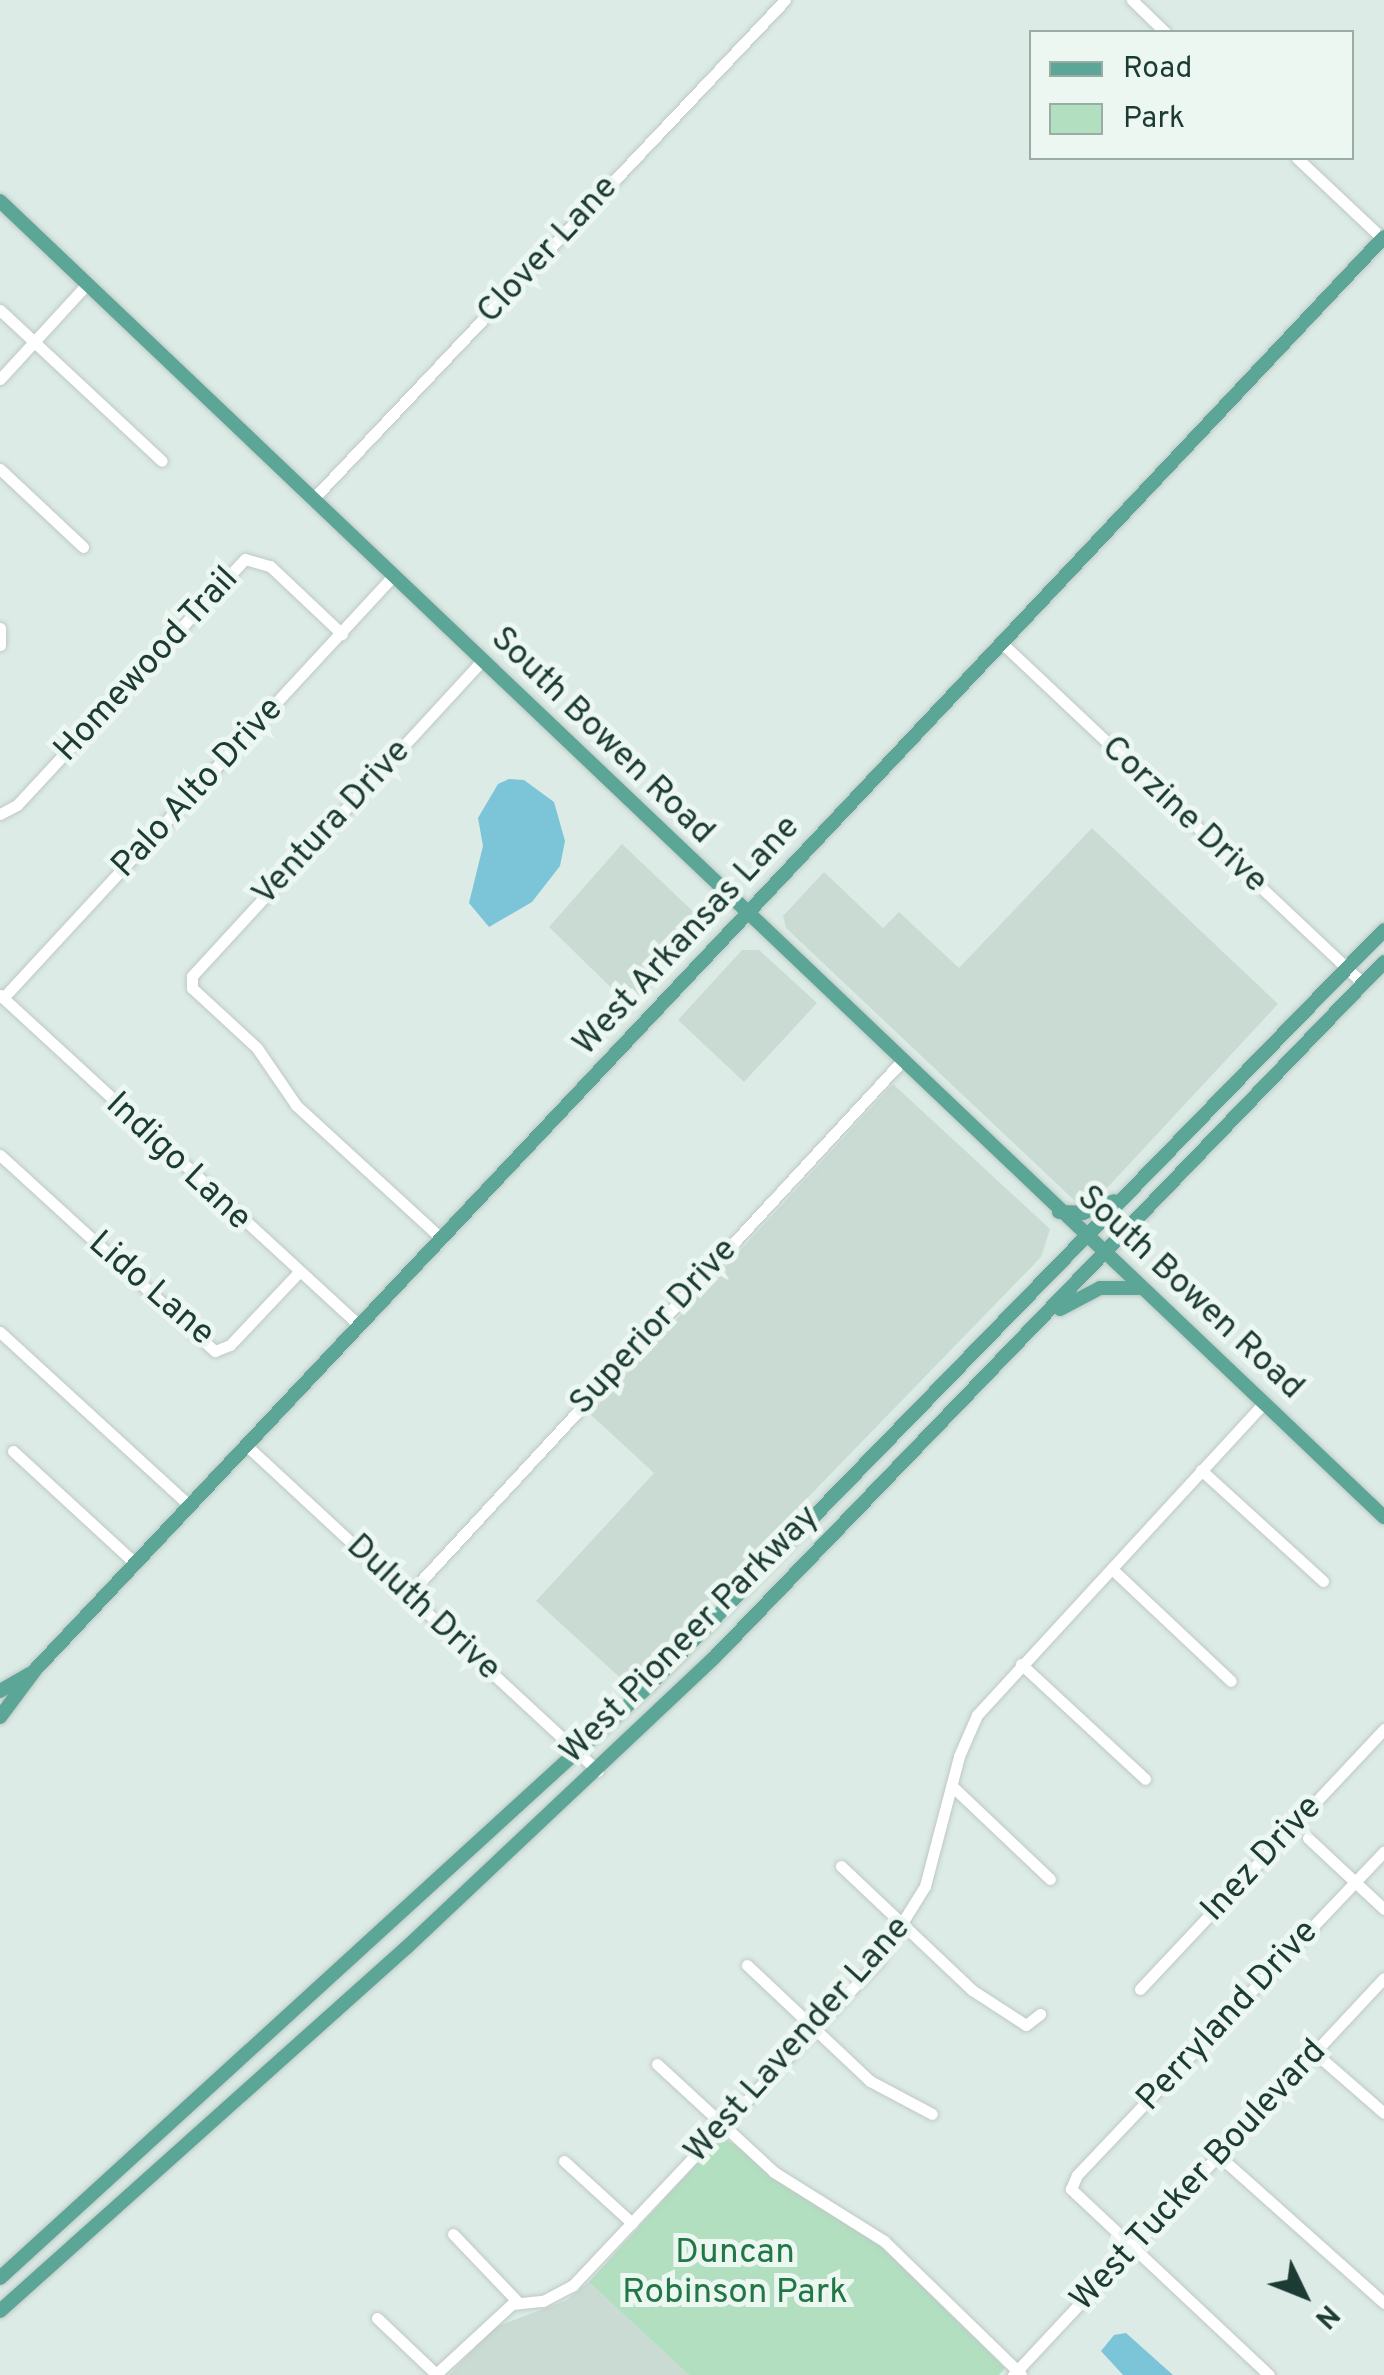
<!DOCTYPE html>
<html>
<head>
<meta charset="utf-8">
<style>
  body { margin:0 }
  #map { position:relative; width:1384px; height:2375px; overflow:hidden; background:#dcebe5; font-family:Overpass,sans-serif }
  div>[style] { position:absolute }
  .built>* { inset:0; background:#cadbd4 }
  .green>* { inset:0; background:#b2dfc0 }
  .water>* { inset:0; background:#7cc5d8 }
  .roads { filter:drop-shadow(0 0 2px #bfc8c6) drop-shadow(0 0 2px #bfc8c6) }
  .minor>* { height:11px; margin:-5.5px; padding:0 5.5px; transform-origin:5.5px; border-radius:5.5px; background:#fff }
  .major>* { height:14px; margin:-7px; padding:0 7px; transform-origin:7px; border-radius:7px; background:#5ba696 }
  span { translate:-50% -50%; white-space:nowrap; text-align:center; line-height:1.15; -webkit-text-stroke:10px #edf7f2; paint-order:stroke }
  .street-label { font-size:35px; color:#1c3b34 }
  .park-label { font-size:35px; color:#227747 }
  .legend { position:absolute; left:1029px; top:30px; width:325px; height:130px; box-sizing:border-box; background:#edf7f2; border:2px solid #99aca6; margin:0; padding:12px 18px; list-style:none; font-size:30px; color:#1c3b34 }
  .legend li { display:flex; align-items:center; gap:20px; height:50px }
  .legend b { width:50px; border:2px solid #99aca6 }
  .north { position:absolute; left:1254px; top:2245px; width:100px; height:100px; -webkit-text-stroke:8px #edf7f2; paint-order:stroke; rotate:133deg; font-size:28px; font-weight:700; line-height:40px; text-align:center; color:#1c3b34 }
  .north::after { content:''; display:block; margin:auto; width:35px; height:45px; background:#1c3b34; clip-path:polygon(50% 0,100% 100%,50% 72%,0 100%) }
</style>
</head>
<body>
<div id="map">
  <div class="built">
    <i style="clip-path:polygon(1092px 828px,1278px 1004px,1107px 1188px,1076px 1202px,786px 928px,783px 916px,824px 872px,883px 928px,899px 912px,959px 968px)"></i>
    <i style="clip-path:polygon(622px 844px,702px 920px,693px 930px,699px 936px,632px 1008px,549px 927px)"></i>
    <i style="clip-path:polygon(742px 950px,759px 950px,817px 1003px,744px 1082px,678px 1020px)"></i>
    <i style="clip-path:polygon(893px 1084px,1050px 1229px,1041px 1257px,627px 1684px,536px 1601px,654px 1473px,590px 1414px)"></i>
    <i style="clip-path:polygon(589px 2282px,689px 2375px,449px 2375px,495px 2327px,567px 2300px)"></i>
  </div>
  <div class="green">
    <i style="clip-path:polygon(726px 2139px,874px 2239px,1005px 2368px,999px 2375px,689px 2375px,589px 2282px,717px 2141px)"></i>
  </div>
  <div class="water">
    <i style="clip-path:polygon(509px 779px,524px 780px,554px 802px,565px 841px,560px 866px,532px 902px,489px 927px,469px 903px,483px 846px,478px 818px,498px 784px)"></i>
    <i style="clip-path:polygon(1126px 2333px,1164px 2367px,1173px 2375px,1123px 2375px,1101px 2351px,1114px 2335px)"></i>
  </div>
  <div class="roads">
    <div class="minor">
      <i style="left:1132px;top:0;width:46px;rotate:44.1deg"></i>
      <i style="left:1297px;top:158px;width:120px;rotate:43.3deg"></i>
      <i style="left:0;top:310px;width:221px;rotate:43deg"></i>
      <i style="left:0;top:379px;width:129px;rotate:-47.5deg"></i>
      <i style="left:0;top:469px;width:114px;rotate:43.2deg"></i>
      <i style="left:312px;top:500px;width:688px;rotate:-46.59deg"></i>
      <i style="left:0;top:628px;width:17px;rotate:90deg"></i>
      <i style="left:1005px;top:646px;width:492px;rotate:43.3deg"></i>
      <i style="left:0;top:814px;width:19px;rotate:-28deg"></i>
      <i style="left:17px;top:805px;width:335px;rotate:-47.2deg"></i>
      <i style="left:245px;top:559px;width:26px;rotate:16deg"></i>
      <i style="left:270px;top:566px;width:99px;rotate:43.4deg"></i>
      <i style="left:0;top:995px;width:489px;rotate:42.6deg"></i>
      <i style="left:3px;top:998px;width:573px;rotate:-47.26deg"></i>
      <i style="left:0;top:1155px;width:291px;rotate:42.4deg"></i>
      <i style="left:215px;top:1351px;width:16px;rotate:-22deg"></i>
      <i style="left:230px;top:1345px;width:100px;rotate:-46.6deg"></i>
      <i style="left:442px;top:1239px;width:198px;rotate:-137.5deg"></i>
      <i style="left:296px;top:1105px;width:69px;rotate:-124.4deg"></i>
      <i style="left:257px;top:1048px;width:88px;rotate:-137.3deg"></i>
      <i style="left:192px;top:988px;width:12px;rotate:-90deg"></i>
      <i style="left:192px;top:976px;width:427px;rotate:-47.4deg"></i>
      <i style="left:0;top:1332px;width:258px;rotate:42.5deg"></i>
      <i style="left:247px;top:1446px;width:478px;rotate:42.8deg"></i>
      <i style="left:13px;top:1451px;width:166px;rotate:42.6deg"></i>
      <i style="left:1201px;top:1470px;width:165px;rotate:42.3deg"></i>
      <i style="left:1112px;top:1569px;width:163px;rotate:43.3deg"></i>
      <i style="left:409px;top:1594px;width:725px;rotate:-47.24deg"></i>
      <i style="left:1021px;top:1664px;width:169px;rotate:42.8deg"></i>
      <i style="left:952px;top:1786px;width:135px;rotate:43.5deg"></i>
      <i style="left:1308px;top:1838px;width:104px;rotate:43.1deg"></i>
      <i style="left:841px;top:1866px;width:180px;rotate:43.4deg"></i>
      <i style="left:972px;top:1990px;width:64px;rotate:32.9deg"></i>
      <i style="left:1026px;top:2025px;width:18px;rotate:-38deg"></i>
      <i style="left:747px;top:1965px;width:169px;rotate:43.3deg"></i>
      <i style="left:870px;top:2081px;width:70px;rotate:28deg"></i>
      <i style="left:1140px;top:1989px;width:357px;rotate:-46.8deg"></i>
      <i style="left:1315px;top:2053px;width:91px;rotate:41deg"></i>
      <i style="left:657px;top:2064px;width:159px;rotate:42.7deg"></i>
      <i style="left:774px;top:2172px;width:130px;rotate:32.1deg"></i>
      <i style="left:884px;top:2241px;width:191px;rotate:44.2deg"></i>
      <i style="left:1219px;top:2156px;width:221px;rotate:41.7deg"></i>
      <i style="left:564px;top:2161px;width:92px;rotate:42.4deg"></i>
      <i style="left:453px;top:2234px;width:94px;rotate:46.3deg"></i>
      <i style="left:377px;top:2318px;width:81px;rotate:43.5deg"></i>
      <i style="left:435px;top:2375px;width:105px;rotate:-42.7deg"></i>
      <i style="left:512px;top:2304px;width:31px;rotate:-6deg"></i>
      <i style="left:543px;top:2301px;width:34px;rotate:-28deg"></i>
      <i style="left:573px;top:2285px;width:446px;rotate:-46.7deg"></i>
      <i style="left:879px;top:1960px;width:87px;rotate:-58.1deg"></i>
      <i style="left:925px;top:1886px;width:134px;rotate:-75.3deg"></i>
      <i style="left:959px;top:1756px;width:45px;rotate:-66.3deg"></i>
      <i style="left:977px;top:1715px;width:423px;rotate:-47.4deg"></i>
      <i style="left:1013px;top:2375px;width:543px;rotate:-46.94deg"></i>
      <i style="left:1269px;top:2375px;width:272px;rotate:-136.8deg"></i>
      <i style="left:1071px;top:2189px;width:15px;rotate:-67deg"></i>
      <i style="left:1077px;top:2175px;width:446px;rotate:-46.5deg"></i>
    </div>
    <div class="major">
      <i style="left:0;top:201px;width:1910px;rotate:43.56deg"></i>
      <i style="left:1059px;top:1212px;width:24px;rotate:2deg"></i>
      <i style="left:1083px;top:1213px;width:33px;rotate:-21deg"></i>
      <i style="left:1060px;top:1309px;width:45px;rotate:-27.7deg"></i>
      <i style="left:1100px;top:1288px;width:40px"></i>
      <i style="left:0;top:1691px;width:34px;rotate:-30deg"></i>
      <i style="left:0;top:1717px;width:59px;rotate:-53.3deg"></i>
      <i style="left:35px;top:1670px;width:1968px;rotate:-46.73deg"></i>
      <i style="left:0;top:2278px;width:883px;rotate:-42.38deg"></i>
      <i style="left:652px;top:1683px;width:1050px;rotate:-45.81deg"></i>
      <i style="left:0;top:2311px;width:546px;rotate:-41.81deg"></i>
      <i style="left:407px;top:1947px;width:422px;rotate:-43.3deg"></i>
      <i style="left:714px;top:1658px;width:966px;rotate:-46.09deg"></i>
    </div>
  </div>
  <div class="street-label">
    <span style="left:548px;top:250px;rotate:-47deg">Clover Lane</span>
    <span style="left:147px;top:665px;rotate:-47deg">Homewood Trail</span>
    <span style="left:602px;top:736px;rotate:44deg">South Bowen Road</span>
    <span style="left:198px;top:788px;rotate:-47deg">Palo Alto Drive</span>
    <span style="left:1184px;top:815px;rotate:43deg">Corzine Drive</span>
    <span style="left:332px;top:823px;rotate:-47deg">Ventura Drive</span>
    <span style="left:687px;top:936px;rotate:-47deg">West Arkansas Lane</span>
    <span style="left:178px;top:1162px;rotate:43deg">Indigo Lane</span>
    <span style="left:151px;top:1289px;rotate:41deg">Lido Lane</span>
    <span style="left:1190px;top:1293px;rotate:43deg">South Bowen Road</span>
    <span style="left:654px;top:1327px;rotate:-47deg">Superior Drive</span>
    <span style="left:423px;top:1608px;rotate:43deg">Duluth Drive</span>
    <span style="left:690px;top:1635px;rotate:-45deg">West Pioneer Parkway</span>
    <span style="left:1262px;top:1859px;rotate:-47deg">Inez Drive</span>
    <span style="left:1228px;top:2016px;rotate:-47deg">Perryland Drive</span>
    <span style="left:798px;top:2040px;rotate:-48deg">West Lavender Lane</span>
    <span style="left:1199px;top:2176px;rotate:-47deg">West Tucker Boulevard</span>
  </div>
  <div class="park-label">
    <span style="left:735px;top:2273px">Duncan<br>Robinson Park</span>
  </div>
  <ul class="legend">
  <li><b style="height:12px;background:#5ba696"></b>Road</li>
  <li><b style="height:28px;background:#b2dfc0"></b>Park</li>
  </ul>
  <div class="north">N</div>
</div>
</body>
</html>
